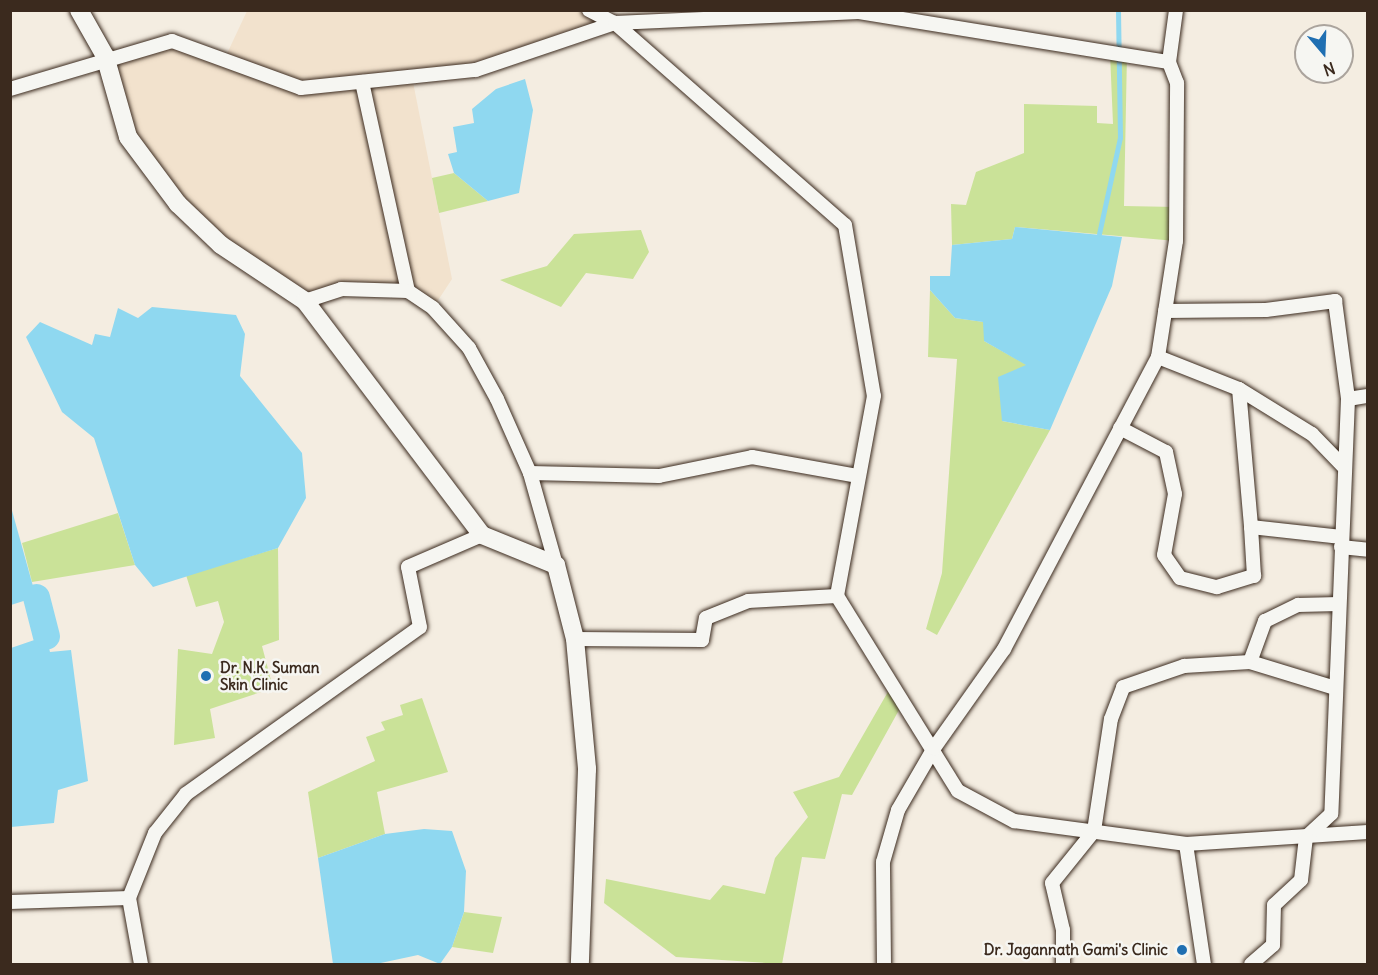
<!DOCTYPE html>
<html>
<head>
<meta charset="utf-8">
<style>
  body { margin:0 }
  #map { position:relative; width:1378px; height:975px; overflow:hidden; background:#f4ede1; font-family:Delius,sans-serif }
  div>[style] { position:absolute }
  .built>* { inset:0; background:#f2e2cd }
  .green>* { inset:0; background:#cae298 }
  .water>* { inset:0; background:#8fd8f0 }
  .stream>* { height:4.5px; margin:-2.25px; padding:0 2.25px; transform-origin:2.25px; border-radius:2.25px; background:#8fd8f0 }
  .river>* { height:27px; margin:-13.5px; padding:0 13.5px; transform-origin:13.5px; border-radius:13.5px; background:#8fd8f0 }
  .roads { filter:drop-shadow(0 0 2px #3b2a1e) drop-shadow(0 0 2px #3b2a1e) }
  .minor>* { height:14px; margin:-7px; padding:0 7px; transform-origin:7px; border-radius:7px; background:#f6f6f2 }
  .secondary>* { height:18px; margin:-9px; padding:0 9px; transform-origin:9px; border-radius:9px; background:#f6f6f2 }
  .dots>* { width:16px; height:16px; translate:-50% -50%; box-sizing:border-box; border:3px solid #f6f6f2; border-radius:50% }
  span { translate:-50% -50%; white-space:nowrap; text-align:center; line-height:1.15; -webkit-text-stroke:5px #f6f6f2; paint-order:stroke }
  .poi-label { font-size:15px; color:#3b2a1e; font-weight:700 }
  .left { translate:0 -50%; text-align:left }
  .right { translate:-100% -50%; text-align:right }
  .frame { position:absolute; inset:0; border:12px solid #3b2a1e; pointer-events:none }
  .north { position:absolute; left:1294px; top:24px; width:60px; height:60px; box-sizing:border-box; background:#f6f6f2; border:2px solid #aba49d; border-radius:50%; rotate:161deg; font-size:16px; font-weight:700; line-height:24px; text-align:center; color:#3b2a1e }
  .north::after { content:''; display:block; margin:auto; width:21px; height:27px; background:#1f6fb2; clip-path:polygon(50% 0,100% 100%,50% 72%,0 100%) }
</style>
</head>
<body>
<div id="map">
  <div class="built">
    <i style="clip-path:polygon(589px 10px,615px 23px,476px 70px,412px 77px,452px 279px,433px 308px,408px 291px,341px 289px,305px 301px,221px 245px,128px 137px,105px 56px,172px 41px,224px 60px,247px 11px)"></i>
  </div>
  <div class="green">
    <i style="clip-path:polygon(1110px 53px,1127px 54px,1124px 206px,1176px 207px,1176px 241px,1015px 227px,1012px 239px,952px 245px,951px 204px,966px 205px,976px 172px,1024px 153px,1024px 104px,1097px 106px,1097px 123px,1113px 124px)"></i>
    <i style="clip-path:polygon(454px 173px,488px 201px,439px 213px,432px 178px)"></i>
    <i style="clip-path:polygon(641px 230px,649px 252px,633px 279px,586px 273px,561px 307px,500px 280px,547px 266px,574px 234px)"></i>
    <i style="clip-path:polygon(930px 290px,955px 318px,984px 322px,984px 341px,1027px 365px,1002px 421px,1050px 430px,937px 635px,926px 629px,942px 573px,957px 359px,928px 357px)"></i>
    <i style="clip-path:polygon(118px 513px,135px 565px,32px 582px,22px 543px)"></i>
    <i style="clip-path:polygon(278px 548px,279px 640px,262px 646px,273px 688px,210px 709px,215px 738px,174px 745px,178px 649px,212px 654px,224px 622px,218px 601px,196px 607px,186px 575px)"></i>
    <i style="clip-path:polygon(893px 683px,904px 701px,852px 795px,842px 794px,825px 859px,802px 857px,782px 964px,676px 957px,604px 903px,606px 879px,710px 900px,723px 885px,765px 894px,775px 858px,808px 817px,793px 792px,839px 777px)"></i>
    <i style="clip-path:polygon(422px 698px,448px 772px,377px 792px,385px 834px,318px 858px,308px 792px,375px 761px,366px 737px,385px 730px,381px 722px,403px 715px,400px 705px)"></i>
    <i style="clip-path:polygon(464px 912px,502px 917px,493px 953px,452px 947px)"></i>
  </div>
  <div class="water">
    <i style="clip-path:polygon(525px 79px,533px 110px,519px 193px,488px 201px,454px 173px,448px 154px,457px 152px,453px 127px,474px 123px,472px 109px,496px 89px)"></i>
    <i style="clip-path:polygon(1015px 227px,1122px 237px,1112px 286px,1050px 430px,1002px 421px,998px 377px,1026px 365px,984px 341px,983px 322px,955px 318px,930px 290px,930px 276px,950px 276px,952px 245px,1012px 239px)"></i>
    <i style="clip-path:polygon(152px 307px,236px 315px,245px 334px,240px 376px,302px 453px,306px 498px,278px 548px,153px 587px,135px 565px,94px 438px,62px 412px,26px 337px,40px 322px,92px 345px,95px 334px,110px 337px,118px 308px,138px 318px)"></i>
    <i style="clip-path:polygon(11px 507px,36px 597px,11px 605px,10px 507px)"></i>
    <i style="clip-path:polygon(46px 636px,50px 652px,71px 650px,88px 781px,58px 790px,54px 823px,11px 827px,11px 648px)"></i>
    <i style="clip-path:polygon(424px 829px,452px 831px,466px 871px,464px 912px,452px 947px,440px 964px,418px 955px,376px 964px,333px 964px,318px 858px,385px 834px)"></i>
  </div>
  <div class="stream">
    <i style="left:1099px;top:234px;width:98px;rotate:-77.7deg"></i>
    <i style="left:1120px;top:138px;width:128px;rotate:-90.9deg"></i>
  </div>
  <div class="river">
    <i style="left:36px;top:597px;width:40px;rotate:75.6deg"></i>
  </div>
  <div class="roads">
    <div class="minor">
      <i style="left:589px;top:10px;width:29px;rotate:27deg"></i>
      <i style="left:615px;top:23px;width:306px;rotate:41.3deg"></i>
      <i style="left:845px;top:225px;width:173px;rotate:80.4deg"></i>
      <i style="left:874px;top:396px;width:203px;rotate:100.5deg"></i>
      <i style="left:837px;top:596px;width:229px;rotate:58.2deg"></i>
      <i style="left:958px;top:791px;width:64px;rotate:28.2deg"></i>
      <i style="left:1014px;top:821px;width:174px;rotate:7.6deg"></i>
      <i style="left:1186px;top:844px;width:182px;rotate:-3.8deg"></i>
      <i style="left:362px;top:82px;width:214px;rotate:77.6deg"></i>
      <i style="left:10px;top:89px;width:169px;rotate:-16.5deg"></i>
      <i style="left:172px;top:41px;width:137px;rotate:20deg"></i>
      <i style="left:301px;top:88px;width:176px;rotate:-5.9deg"></i>
      <i style="left:476px;top:70px;width:147px;rotate:-18.7deg"></i>
      <i style="left:615px;top:23px;width:244px;rotate:-2.6deg"></i>
      <i style="left:859px;top:12px;width:314px;rotate:9.2deg"></i>
      <i style="left:305px;top:301px;width:38px;rotate:-18deg"></i>
      <i style="left:341px;top:289px;width:67px;rotate:1.7deg"></i>
      <i style="left:408px;top:291px;width:30px;rotate:34deg"></i>
      <i style="left:433px;top:308px;width:54px;rotate:48deg"></i>
      <i style="left:469px;top:348px;width:58px;rotate:61.2deg"></i>
      <i style="left:497px;top:399px;width:81px;rotate:66deg"></i>
      <i style="left:530px;top:473px;width:96px;rotate:74.2deg"></i>
      <i style="left:1165px;top:311px;width:101px;rotate:-0.6deg"></i>
      <i style="left:1266px;top:310px;width:70px;rotate:-7.4deg"></i>
      <i style="left:1335px;top:301px;width:99px;rotate:82.4deg"></i>
      <i style="left:1348px;top:399px;width:415px;rotate:92.3deg"></i>
      <i style="left:1331px;top:814px;width:34px;rotate:137deg"></i>
      <i style="left:1306px;top:837px;width:43px;rotate:96.6deg"></i>
      <i style="left:1301px;top:880px;width:37px;rotate:137deg"></i>
      <i style="left:1274px;top:905px;width:40px;rotate:91.4deg"></i>
      <i style="left:1273px;top:945px;width:29px;rotate:139deg"></i>
      <i style="left:1158px;top:357px;width:87px;rotate:21.6deg"></i>
      <i style="left:1239px;top:389px;width:86px;rotate:31.7deg"></i>
      <i style="left:1312px;top:434px;width:45px;rotate:45.9deg"></i>
      <i style="left:1239px;top:389px;width:139px;rotate:85deg"></i>
      <i style="left:1348px;top:399px;width:20px;rotate:-9deg"></i>
      <i style="left:1120px;top:428px;width:52px;rotate:27.6deg"></i>
      <i style="left:1166px;top:452px;width:43px;rotate:77.9deg"></i>
      <i style="left:1175px;top:494px;width:62px;rotate:100.2deg"></i>
      <i style="left:1164px;top:555px;width:28px;rotate:55deg"></i>
      <i style="left:1180px;top:578px;width:38px;rotate:14deg"></i>
      <i style="left:1217px;top:587px;width:39px;rotate:-17deg"></i>
      <i style="left:1254px;top:576px;width:49px;rotate:-93.5deg"></i>
      <i style="left:1251px;top:527px;width:91px;rotate:6.3deg"></i>
      <i style="left:530px;top:473px;width:129px;rotate:1.3deg"></i>
      <i style="left:659px;top:476px;width:95px;rotate:-11.5deg"></i>
      <i style="left:752px;top:457px;width:108px;rotate:10.2deg"></i>
      <i style="left:1341px;top:547px;width:27px;rotate:6deg"></i>
      <i style="left:575px;top:639px;width:127px;rotate:0.5deg"></i>
      <i style="left:702px;top:640px;width:22px;rotate:-80deg"></i>
      <i style="left:706px;top:618px;width:45px;rotate:-22deg"></i>
      <i style="left:748px;top:601px;width:89px;rotate:-3.2deg"></i>
      <i style="left:1250px;top:662px;width:44px;rotate:-69.9deg"></i>
      <i style="left:1265px;top:621px;width:37px;rotate:-26deg"></i>
      <i style="left:1298px;top:605px;width:41px;rotate:-1.4deg"></i>
      <i style="left:1186px;top:844px;width:121px;rotate:81.5deg"></i>
      <i style="left:10px;top:902px;width:119px;rotate:-1.9deg"></i>
      <i style="left:141px;top:964px;width:67px;rotate:-100.3deg"></i>
      <i style="left:129px;top:898px;width:70px;rotate:-68.2deg"></i>
      <i style="left:155px;top:833px;width:50px;rotate:-51.5deg"></i>
      <i style="left:186px;top:794px;width:287px;rotate:-35.5deg"></i>
      <i style="left:420px;top:627px;width:61px;rotate:-101.3deg"></i>
      <i style="left:408px;top:567px;width:81px;rotate:-23.4deg"></i>
      <i style="left:884px;top:964px;width:102px;rotate:-90.6deg"></i>
      <i style="left:883px;top:862px;width:54px;rotate:-73.9deg"></i>
      <i style="left:898px;top:810px;width:72px;rotate:-59.9deg"></i>
      <i style="left:934px;top:748px;width:121px;rotate:-54.7deg"></i>
      <i style="left:1004px;top:649px;width:330px;rotate:-62.2deg"></i>
      <i style="left:1158px;top:357px;width:117px;rotate:-81.2deg"></i>
      <i style="left:1176px;top:241px;width:158px;rotate:-89.6deg"></i>
      <i style="left:1177px;top:83px;width:22px;rotate:-111deg"></i>
      <i style="left:1169px;top:62px;width:52px;rotate:-82.3deg"></i>
      <i style="left:1063px;top:964px;width:34px;rotate:-90deg"></i>
      <i style="left:1063px;top:930px;width:48px;rotate:-103.2deg"></i>
      <i style="left:1052px;top:883px;width:67px;rotate:-51.1deg"></i>
      <i style="left:1094px;top:831px;width:113px;rotate:-81.4deg"></i>
      <i style="left:1111px;top:719px;width:34px;rotate:-69deg"></i>
      <i style="left:1123px;top:687px;width:65px;rotate:-19deg"></i>
      <i style="left:1184px;top:666px;width:66px;rotate:-3.5deg"></i>
      <i style="left:1250px;top:662px;width:89px;rotate:17deg"></i>
    </div>
    <div class="secondary">
      <i style="left:79px;top:10px;width:53px;rotate:60.5deg"></i>
      <i style="left:105px;top:56px;width:84px;rotate:74.1deg"></i>
      <i style="left:128px;top:137px;width:84px;rotate:53.3deg"></i>
      <i style="left:178px;top:204px;width:59px;rotate:43.6deg"></i>
      <i style="left:221px;top:245px;width:101px;rotate:33.7deg"></i>
      <i style="left:305px;top:301px;width:293px;rotate:52.9deg"></i>
      <i style="left:482px;top:535px;width:80px;rotate:22.1deg"></i>
      <i style="left:556px;top:565px;width:76px;rotate:75.6deg"></i>
      <i style="left:575px;top:639px;width:131px;rotate:84.7deg"></i>
      <i style="left:587px;top:769px;width:195px;rotate:92.1deg"></i>
    </div>
  </div>
  <div class="dots">
    <i style="left:206px;top:676px;background:#1f6fb2"></i>
    <i style="left:1182px;top:950px;background:#1f6fb2"></i>
  </div>
  <div class="poi-label">
    <span class="left" style="left:220px;top:676px">Dr. N.K. Suman<br>Skin Clinic</span>
    <span class="right" style="left:1168px;top:950px">Dr. Jagannath Gami's Clinic</span>
  </div>
  <div class="frame"></div>
  <div class="north">N</div>
</div>
</body>
</html>
